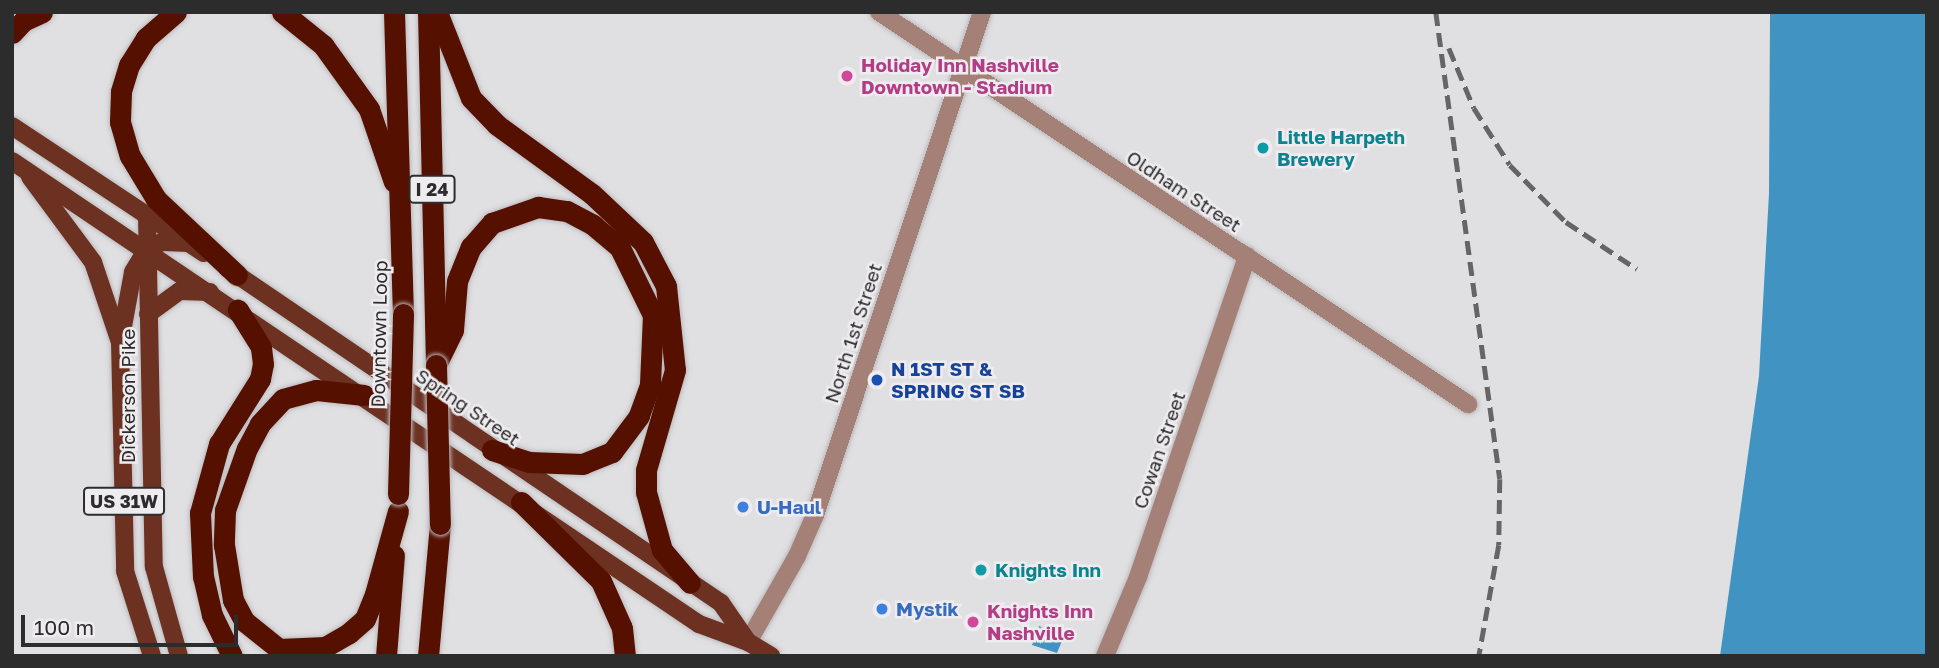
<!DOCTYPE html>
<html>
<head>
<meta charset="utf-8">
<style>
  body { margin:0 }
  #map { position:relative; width:1939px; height:668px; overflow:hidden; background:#e0dfe2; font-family:"Golos Text",sans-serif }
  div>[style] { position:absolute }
  .water>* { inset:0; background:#4194c1 }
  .roads { filter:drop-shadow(0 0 2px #bcbbbe) drop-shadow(0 0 2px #bcbbbe) }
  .minor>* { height:18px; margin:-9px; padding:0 9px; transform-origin:9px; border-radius:9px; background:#a48076 }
  .major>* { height:18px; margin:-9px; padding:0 9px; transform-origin:9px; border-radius:9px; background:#6c3121 }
  .highway>* { height:21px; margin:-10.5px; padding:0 10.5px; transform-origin:10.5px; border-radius:10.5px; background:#561000 }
  .rail>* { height:4.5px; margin-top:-2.25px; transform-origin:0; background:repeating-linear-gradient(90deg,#666566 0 14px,transparent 0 21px) }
  .bridges { filter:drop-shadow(0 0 2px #bcbbbe) drop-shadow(0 0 2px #bcbbbe) }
  .highway-bridge>* { height:21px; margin:-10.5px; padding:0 10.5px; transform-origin:10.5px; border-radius:10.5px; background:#561000 }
  .dots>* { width:19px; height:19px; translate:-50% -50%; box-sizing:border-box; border:4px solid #eeecef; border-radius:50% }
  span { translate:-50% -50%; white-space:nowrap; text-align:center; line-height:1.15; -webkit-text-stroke:5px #eeecef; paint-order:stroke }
  .shield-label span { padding:2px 5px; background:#eeecef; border:2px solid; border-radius:5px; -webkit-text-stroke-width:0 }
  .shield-label { font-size:18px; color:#2d2c2d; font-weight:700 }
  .hotel-label { font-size:19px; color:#b23c85; font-weight:700 }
  .left { translate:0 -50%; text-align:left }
  .culture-label { font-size:19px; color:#0d838f; font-weight:700 }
  .street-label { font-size:19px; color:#2d2c2d }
  .transit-label { font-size:19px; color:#164399; font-weight:700 }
  .shop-label { font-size:19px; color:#366cbe; font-weight:700 }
  .frame { position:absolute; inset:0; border:14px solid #2d2c2d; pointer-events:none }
  .scale { position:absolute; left:21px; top:615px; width:217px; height:32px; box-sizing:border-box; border:4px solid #2d2c2d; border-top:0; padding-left:9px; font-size:21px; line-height:24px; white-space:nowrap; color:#2d2c2d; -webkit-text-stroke:5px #eeecef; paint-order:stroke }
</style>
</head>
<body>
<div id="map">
  <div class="water">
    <i style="clip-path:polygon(1770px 12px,1927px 12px,1927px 656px,1720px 656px,1759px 376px,1769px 193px)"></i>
    <i style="clip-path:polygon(1039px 626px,1064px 636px,1057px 653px,1032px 645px)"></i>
  </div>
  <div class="roads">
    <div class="minor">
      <i style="left:879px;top:12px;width:708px;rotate:33.65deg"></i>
      <i style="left:748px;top:642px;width:99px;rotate:-60.3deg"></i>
      <i style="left:797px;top:556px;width:45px;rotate:-66.3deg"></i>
      <i style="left:815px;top:515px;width:530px;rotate:-71.63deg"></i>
      <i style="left:1105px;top:656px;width:86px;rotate:-67.3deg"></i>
      <i style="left:1138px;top:577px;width:339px;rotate:-71.2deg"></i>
    </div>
    <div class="major">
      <i style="left:12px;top:126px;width:230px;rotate:33.5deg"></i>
      <i style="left:12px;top:161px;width:828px;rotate:33.98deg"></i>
      <i style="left:699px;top:624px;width:52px;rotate:20.2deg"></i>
      <i style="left:748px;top:642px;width:27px;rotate:31deg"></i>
      <i style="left:30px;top:177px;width:106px;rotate:53.5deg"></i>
      <i style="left:93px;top:262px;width:84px;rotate:71.4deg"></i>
      <i style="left:120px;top:342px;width:229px;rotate:88.7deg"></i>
      <i style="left:125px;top:571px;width:89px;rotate:72.4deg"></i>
      <i style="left:147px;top:215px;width:352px;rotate:88.9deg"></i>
      <i style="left:154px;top:567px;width:92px;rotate:74.3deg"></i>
      <i style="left:227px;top:268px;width:597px;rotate:34.14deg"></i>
      <i style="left:721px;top:603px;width:47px;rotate:55.3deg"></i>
      <i style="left:148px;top:314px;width:39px;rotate:-36deg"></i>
      <i style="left:180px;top:291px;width:30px;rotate:2deg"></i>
      <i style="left:121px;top:337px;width:66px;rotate:-79.5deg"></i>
      <i style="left:133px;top:272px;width:27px;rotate:-59deg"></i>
      <i style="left:147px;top:249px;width:17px;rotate:-25deg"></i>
      <i style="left:162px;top:242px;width:27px;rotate:2deg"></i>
    </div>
    <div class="highway">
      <i style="left:176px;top:12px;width:40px;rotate:139deg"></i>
      <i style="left:146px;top:38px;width:32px;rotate:122deg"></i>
      <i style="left:129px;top:65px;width:28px;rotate:107deg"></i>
      <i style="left:121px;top:92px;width:30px;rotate:92deg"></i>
      <i style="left:120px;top:122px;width:35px;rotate:74deg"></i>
      <i style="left:130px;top:156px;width:50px;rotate:58.8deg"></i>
      <i style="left:156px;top:199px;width:111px;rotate:43.2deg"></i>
      <i style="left:282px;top:12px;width:53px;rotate:38.8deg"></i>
      <i style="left:323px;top:45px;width:79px;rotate:54.3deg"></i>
      <i style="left:369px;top:109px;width:77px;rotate:71.1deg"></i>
      <i style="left:394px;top:12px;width:302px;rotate:88.3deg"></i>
      <i style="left:428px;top:12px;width:348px;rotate:88.7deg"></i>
      <i style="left:437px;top:12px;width:92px;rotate:68.4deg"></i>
      <i style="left:471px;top:98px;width:37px;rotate:46deg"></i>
      <i style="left:497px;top:125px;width:117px;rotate:36deg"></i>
      <i style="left:592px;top:194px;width:70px;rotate:43.3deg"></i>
      <i style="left:643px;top:242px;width:50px;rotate:62.4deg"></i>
      <i style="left:666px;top:286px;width:84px;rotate:83.9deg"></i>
      <i style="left:675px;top:370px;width:104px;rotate:106.2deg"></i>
      <i style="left:646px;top:470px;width:22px;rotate:90deg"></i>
      <i style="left:646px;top:492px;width:60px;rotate:74.6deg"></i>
      <i style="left:662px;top:550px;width:43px;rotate:49.7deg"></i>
      <i style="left:12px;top:33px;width:16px;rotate:-47deg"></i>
      <i style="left:23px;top:21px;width:21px;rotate:-25deg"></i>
      <i style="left:436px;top:365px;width:39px;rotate:-64deg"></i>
      <i style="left:453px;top:330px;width:49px;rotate:-85.3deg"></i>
      <i style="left:457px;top:281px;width:37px;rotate:-68deg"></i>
      <i style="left:471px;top:247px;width:32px;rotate:-49deg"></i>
      <i style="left:492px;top:223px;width:49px;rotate:-19.2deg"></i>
      <i style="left:538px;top:207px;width:29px;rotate:8deg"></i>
      <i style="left:567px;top:211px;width:30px;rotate:28deg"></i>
      <i style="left:593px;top:225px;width:35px;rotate:40deg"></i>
      <i style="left:620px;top:248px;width:75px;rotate:63.8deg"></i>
      <i style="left:653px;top:315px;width:70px;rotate:92.5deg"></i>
      <i style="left:650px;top:385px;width:33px;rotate:110deg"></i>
      <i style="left:639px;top:416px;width:45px;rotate:126.9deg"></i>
      <i style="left:612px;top:452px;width:31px;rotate:158deg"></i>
      <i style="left:583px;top:464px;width:54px;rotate:-177.9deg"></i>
      <i style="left:529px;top:462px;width:39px;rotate:-162deg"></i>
      <i style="left:364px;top:395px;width:48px;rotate:-174.1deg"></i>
      <i style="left:316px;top:390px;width:34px;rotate:165deg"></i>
      <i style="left:283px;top:399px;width:34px;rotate:133deg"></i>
      <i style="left:260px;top:424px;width:27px;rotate:118deg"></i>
      <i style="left:247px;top:448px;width:66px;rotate:109.5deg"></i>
      <i style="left:225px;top:510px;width:35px;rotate:92deg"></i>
      <i style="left:224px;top:545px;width:56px;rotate:80.7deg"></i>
      <i style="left:233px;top:600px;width:24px;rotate:62deg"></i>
      <i style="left:244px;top:621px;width:45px;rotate:38.7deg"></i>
      <i style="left:279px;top:649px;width:46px;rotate:-2.5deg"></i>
      <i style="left:325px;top:647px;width:28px;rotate:-30deg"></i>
      <i style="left:349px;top:633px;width:21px;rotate:-41deg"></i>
      <i style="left:365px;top:619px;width:27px;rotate:-68deg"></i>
      <i style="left:375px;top:594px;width:86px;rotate:-74.5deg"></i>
      <i style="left:521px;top:502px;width:112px;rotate:44.6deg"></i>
      <i style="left:601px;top:581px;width:51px;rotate:65.9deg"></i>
      <i style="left:622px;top:628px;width:28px;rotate:84deg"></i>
      <i style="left:232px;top:656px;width:46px;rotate:-116deg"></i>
      <i style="left:212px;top:615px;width:39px;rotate:-103deg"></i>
      <i style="left:203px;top:577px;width:64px;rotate:-92.7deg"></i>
      <i style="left:200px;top:513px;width:72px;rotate:-74.6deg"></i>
      <i style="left:219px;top:444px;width:77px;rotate:-57.8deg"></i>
      <i style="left:260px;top:379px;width:15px;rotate:-79deg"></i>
      <i style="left:263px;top:364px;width:17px;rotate:-97deg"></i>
      <i style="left:261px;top:347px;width:44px;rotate:-121.9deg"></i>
      <i style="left:386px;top:656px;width:101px;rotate:-85.5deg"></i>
      <i style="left:428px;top:656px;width:133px;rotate:-84.8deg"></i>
    </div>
  </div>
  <div class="rail">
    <i style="left:1436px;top:12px;width:471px;rotate:82.2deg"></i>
    <i style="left:1500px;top:479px;width:66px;rotate:90.9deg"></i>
    <i style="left:1499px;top:545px;width:113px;rotate:100.2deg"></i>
    <i style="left:1449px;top:48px;width:65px;rotate:67.4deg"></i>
    <i style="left:1474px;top:108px;width:67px;rotate:57.7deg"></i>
    <i style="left:1510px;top:165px;width:80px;rotate:45.5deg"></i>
    <i style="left:1566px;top:222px;width:85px;rotate:33.5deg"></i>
  </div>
  <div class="bridges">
    <div class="highway-bridge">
      <i style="left:436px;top:365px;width:159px;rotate:88.6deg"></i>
      <i style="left:398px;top:494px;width:180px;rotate:-88.4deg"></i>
    </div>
  </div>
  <div class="dots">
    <i style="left:847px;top:76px;background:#d1479c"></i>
    <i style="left:1263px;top:148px;background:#0f9aa8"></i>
    <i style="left:877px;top:380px;background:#1a4fb4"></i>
    <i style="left:743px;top:507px;background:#3f7fe0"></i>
    <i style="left:981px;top:570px;background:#0f9aa8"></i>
    <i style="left:882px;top:609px;background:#3f7fe0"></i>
    <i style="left:973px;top:622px;background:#d1479c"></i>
  </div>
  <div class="shield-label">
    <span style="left:432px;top:189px">I 24</span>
    <span style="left:124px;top:501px">US 31W</span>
  </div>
  <div class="hotel-label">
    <span class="left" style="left:861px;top:76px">Holiday Inn Nashville<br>Downtown - Stadium</span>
    <span class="left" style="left:987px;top:622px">Knights Inn<br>Nashville</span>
  </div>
  <div class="culture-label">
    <span class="left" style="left:1277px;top:148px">Little Harpeth<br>Brewery</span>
    <span class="left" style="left:995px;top:570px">Knights Inn</span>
  </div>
  <div class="street-label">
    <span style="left:1184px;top:191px;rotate:33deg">Oldham Street</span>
    <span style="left:853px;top:333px;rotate:-72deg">North 1st Street</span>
    <span style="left:379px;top:334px;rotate:-89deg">Downtown Loop</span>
    <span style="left:128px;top:396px;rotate:-90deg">Dickerson Pike</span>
    <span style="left:468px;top:407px;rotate:34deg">Spring Street</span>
    <span style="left:1159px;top:450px;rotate:-71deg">Cowan Street</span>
  </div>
  <div class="transit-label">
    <span class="left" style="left:891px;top:380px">N 1ST ST &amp;<br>SPRING ST SB</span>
  </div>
  <div class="shop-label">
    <span class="left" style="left:757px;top:507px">U-Haul</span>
    <span class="left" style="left:896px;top:609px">Mystik</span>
  </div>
  <div class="frame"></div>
  <div class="scale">100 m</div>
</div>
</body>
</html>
